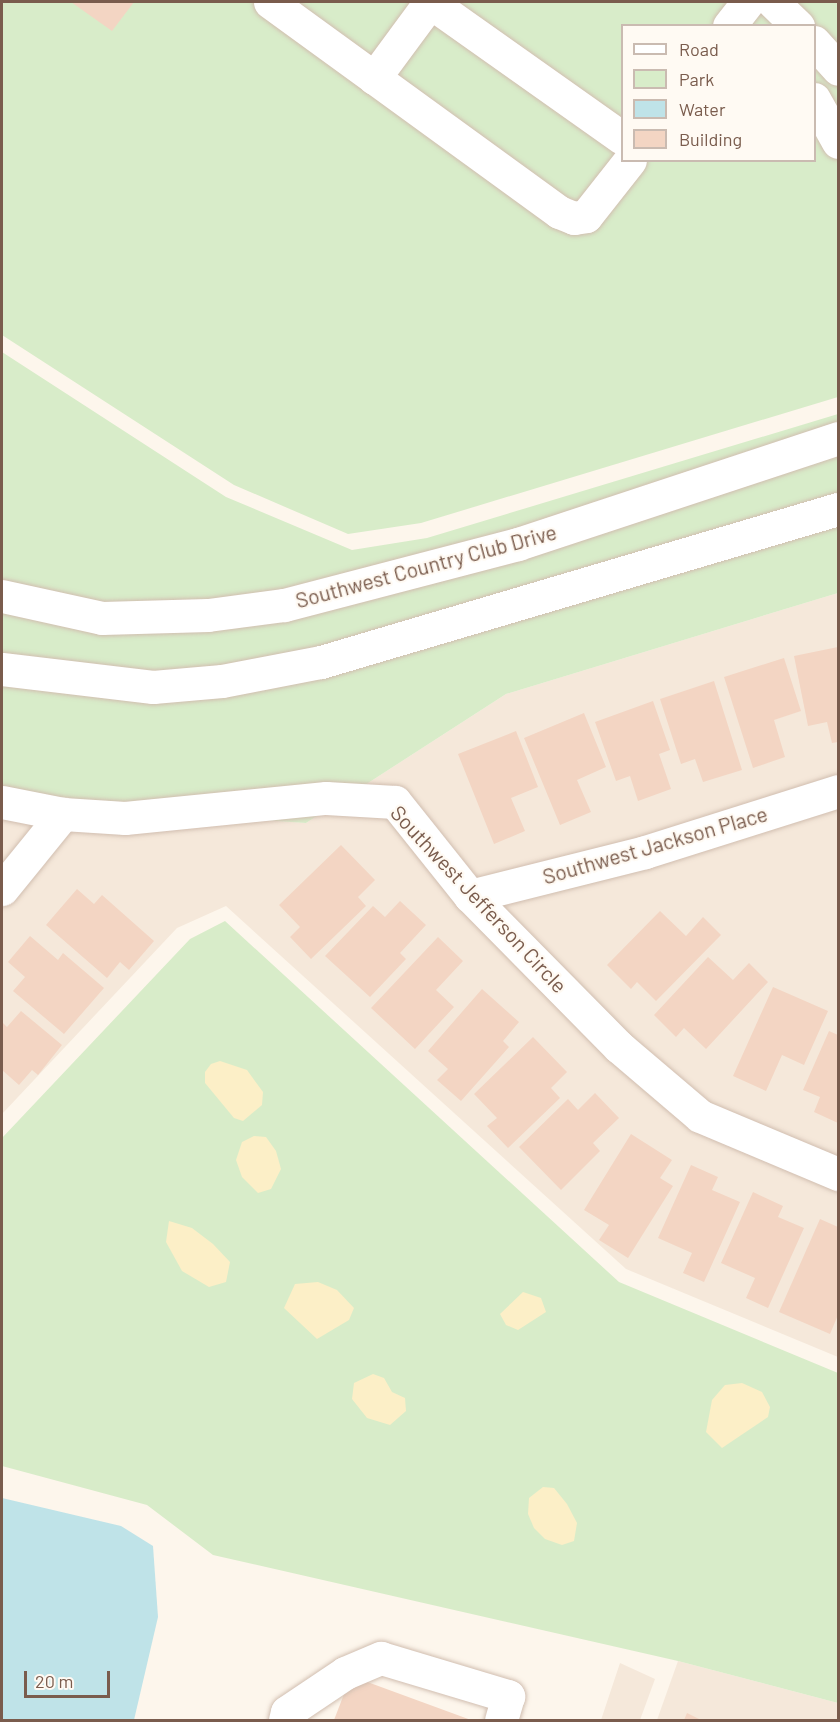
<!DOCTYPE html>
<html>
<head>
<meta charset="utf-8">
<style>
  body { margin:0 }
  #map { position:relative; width:840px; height:1722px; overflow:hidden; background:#fdf6ec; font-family:Barlow,sans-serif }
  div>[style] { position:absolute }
  .residential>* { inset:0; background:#f5e8da }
  .green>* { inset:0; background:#d8ecc9 }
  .sand>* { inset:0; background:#fcefc7 }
  .water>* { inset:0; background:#bfe3e8 }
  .building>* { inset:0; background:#f3d5c3 }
  .roads { filter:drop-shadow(0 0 2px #d1beb0) drop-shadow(0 0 2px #d1beb0) }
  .minor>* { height:33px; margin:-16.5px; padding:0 16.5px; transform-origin:16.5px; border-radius:16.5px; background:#fff }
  span { translate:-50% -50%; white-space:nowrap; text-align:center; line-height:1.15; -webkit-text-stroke:4.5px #fffaf3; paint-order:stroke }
  .street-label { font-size:21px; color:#7a5c4d }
  .frame { position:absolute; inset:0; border:3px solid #7a5c4d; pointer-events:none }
  .legend { position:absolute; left:621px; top:24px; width:195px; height:138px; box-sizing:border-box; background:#fffaf3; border:2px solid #cabbb1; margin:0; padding:8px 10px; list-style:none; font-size:18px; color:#7a5c4d }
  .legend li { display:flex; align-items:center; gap:12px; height:30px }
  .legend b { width:30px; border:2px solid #cabbb1 }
  .scale { position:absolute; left:24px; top:1671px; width:86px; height:27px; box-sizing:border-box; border:3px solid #7a5c4d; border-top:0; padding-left:8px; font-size:18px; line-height:21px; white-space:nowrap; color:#7a5c4d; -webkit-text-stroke:4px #fffaf3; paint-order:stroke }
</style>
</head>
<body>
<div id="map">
  <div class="residential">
    <i style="clip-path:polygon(838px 593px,838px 1357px,626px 1269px,226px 906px,177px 928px,2px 1114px,2px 802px,306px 823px,506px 694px)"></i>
    <i style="clip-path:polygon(678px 1661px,838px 1703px,838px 1720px,657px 1720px)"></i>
    <i style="clip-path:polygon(620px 1663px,655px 1679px,640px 1720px,601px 1720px)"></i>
  </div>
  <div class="green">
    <i style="clip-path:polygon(evenodd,2px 2px,838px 2px,838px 397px,421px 523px,348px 534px,234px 485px,2px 335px,2px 2px,622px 26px,814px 26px,814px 160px,622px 160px,622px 26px)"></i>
    <i style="clip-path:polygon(2px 352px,226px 497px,352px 550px,427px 538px,838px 414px,838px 593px,506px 694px,306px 823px,2px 802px)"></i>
    <i style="clip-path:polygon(225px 921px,619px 1282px,838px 1373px,838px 1703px,678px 1661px,213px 1555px,147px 1505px,2px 1466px,2px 1138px,190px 939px)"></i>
  </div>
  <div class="sand">
    <i style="clip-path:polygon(220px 1061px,247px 1070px,263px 1092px,262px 1105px,243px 1121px,234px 1118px,205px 1083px,205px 1072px,211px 1064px)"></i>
    <i style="clip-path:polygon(254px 1136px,266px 1137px,276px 1151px,281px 1169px,271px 1189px,258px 1193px,242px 1177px,236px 1160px,242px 1142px)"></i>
    <i style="clip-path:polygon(169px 1221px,192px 1228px,213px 1244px,230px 1262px,226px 1282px,209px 1287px,182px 1271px,166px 1242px)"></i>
    <i style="clip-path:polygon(318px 1282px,337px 1290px,354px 1308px,349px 1320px,317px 1339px,284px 1308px,295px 1284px)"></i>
    <i style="clip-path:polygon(523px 1292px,541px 1298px,546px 1312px,518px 1330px,506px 1325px,500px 1314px)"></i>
    <i style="clip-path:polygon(373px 1374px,384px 1378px,392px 1392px,405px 1398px,406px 1411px,390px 1425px,367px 1418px,352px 1399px,354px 1383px)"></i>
    <i style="clip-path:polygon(742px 1383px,762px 1392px,770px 1407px,768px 1417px,722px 1448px,706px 1432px,712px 1400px,725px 1385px)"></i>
    <i style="clip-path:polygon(543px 1487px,554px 1488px,567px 1504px,577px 1523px,574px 1541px,562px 1545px,545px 1539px,534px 1528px,528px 1514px,529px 1498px)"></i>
  </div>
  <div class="water">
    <i style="clip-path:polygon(2px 1498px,121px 1526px,153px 1546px,158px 1617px,134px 1720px,2px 1720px)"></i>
  </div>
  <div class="building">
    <i style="clip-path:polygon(71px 2px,134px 2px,112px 31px)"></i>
    <i style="clip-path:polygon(838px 647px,838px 742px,832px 743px,827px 722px,808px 726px,794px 656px)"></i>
    <i style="clip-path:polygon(784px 658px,801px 711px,774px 720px,785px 757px,753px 768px,724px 677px)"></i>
    <i style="clip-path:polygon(714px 681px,742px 770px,703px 782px,695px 759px,681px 764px,660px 699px)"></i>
    <i style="clip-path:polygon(653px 701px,670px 750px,659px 754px,671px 789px,638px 801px,630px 776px,616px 781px,595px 722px)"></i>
    <i style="clip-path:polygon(584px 713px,606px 767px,577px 780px,591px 812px,560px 825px,524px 738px)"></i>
    <i style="clip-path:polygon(516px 731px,538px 787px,511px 798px,525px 831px,494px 844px,458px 754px)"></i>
    <i style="clip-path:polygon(341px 845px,375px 880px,358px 897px,366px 906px,311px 959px,290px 937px,300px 927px,279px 905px)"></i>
    <i style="clip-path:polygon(77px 889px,94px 904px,102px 895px,154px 941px,129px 970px,120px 962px,107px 978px,46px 925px)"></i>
    <i style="clip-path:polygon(400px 901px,426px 925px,400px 953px,406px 959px,370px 997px,325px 956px,373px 906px,385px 917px)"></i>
    <i style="clip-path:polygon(660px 911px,686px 936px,703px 917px,721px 935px,656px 1001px,637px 982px,631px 989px,607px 965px)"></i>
    <i style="clip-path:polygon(30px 936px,58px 960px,63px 953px,104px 988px,64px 1034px,13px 991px,25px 977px,8px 962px)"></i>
    <i style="clip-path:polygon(438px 937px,463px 961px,436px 990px,454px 1007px,415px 1049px,371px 1008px)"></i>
    <i style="clip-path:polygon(708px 957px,733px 980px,749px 963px,768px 982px,706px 1049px,684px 1028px,676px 1037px,654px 1015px)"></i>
    <i style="clip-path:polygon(773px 987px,828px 1011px,804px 1065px,782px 1055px,766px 1091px,733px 1076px)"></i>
    <i style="clip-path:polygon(482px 989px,519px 1022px,503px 1041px,509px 1047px,461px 1101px,437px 1080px,448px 1069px,428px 1051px)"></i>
    <i style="clip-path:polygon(21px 1011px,62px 1045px,38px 1075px,32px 1070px,19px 1085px,2px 1070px,2px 1022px,7px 1027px)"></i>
    <i style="clip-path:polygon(829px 1031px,838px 1035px,838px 1123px,814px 1112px,820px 1097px,803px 1090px)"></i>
    <i style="clip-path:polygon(533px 1037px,567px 1072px,551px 1088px,560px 1098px,508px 1148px,487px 1126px,497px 1118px,474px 1094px)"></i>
    <i style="clip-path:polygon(595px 1093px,619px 1118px,593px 1143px,600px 1151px,561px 1190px,519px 1147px,568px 1099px,578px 1110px)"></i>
    <i style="clip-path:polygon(631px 1134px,672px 1160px,660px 1178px,673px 1186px,628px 1258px,599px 1240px,609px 1225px,584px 1210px)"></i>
    <i style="clip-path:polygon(691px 1165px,718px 1177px,712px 1190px,740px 1202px,704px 1282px,683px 1273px,692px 1253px,658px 1238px)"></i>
    <i style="clip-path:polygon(753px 1192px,783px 1206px,778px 1217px,804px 1228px,768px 1308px,746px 1298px,755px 1278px,721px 1263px)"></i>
    <i style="clip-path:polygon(820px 1219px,838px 1227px,838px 1315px,830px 1334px,779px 1312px)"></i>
    <i style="clip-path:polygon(351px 1676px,471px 1720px,334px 1720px)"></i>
    <i style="clip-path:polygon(687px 1713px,701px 1720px,684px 1720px)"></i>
  </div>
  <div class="roads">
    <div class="minor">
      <i style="left:270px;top:2px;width:357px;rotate:36deg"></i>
      <i style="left:559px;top:212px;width:16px;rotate:22deg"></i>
      <i style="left:574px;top:218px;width:12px;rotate:-9deg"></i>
      <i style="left:586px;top:216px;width:71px;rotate:-51.8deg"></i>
      <i style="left:430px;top:2px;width:235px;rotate:35.3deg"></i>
      <i style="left:773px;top:2px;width:35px;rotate:44deg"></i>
      <i style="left:729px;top:26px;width:31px;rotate:-52deg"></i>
      <i style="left:814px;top:42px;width:36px;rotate:48deg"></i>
      <i style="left:374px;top:78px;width:94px;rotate:-53.6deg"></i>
      <i style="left:814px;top:99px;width:49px;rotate:60.8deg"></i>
      <i style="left:2px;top:596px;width:102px;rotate:12.4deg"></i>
      <i style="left:102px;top:618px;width:106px;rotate:-1.6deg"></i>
      <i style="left:208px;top:615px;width:77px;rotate:-7.5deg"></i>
      <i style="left:284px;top:605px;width:242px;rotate:-14.6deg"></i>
      <i style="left:518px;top:544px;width:337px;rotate:-18.3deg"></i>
      <i style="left:2px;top:669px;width:152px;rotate:6.8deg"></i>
      <i style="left:153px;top:687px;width:69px;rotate:-5deg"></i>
      <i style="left:222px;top:681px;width:101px;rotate:-10.9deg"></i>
      <i style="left:321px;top:662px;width:539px;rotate:-16.49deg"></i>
      <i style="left:2px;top:802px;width:62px;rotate:11.1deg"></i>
      <i style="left:63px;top:814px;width:62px;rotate:3.7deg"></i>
      <i style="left:125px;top:818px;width:202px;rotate:-5.7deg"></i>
      <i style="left:326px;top:798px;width:69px;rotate:3.3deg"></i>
      <i style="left:395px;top:802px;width:120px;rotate:51.4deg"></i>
      <i style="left:470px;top:896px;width:212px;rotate:45.4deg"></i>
      <i style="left:619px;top:1047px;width:106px;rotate:40.4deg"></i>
      <i style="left:700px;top:1116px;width:150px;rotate:22.8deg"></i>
      <i style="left:2px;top:889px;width:97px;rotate:-50.9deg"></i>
      <i style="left:470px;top:896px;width:180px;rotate:-14.1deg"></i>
      <i style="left:645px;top:852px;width:202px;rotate:-17.5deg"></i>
      <i style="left:285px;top:1720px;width:8px;rotate:-76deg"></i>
      <i style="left:287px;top:1712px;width:70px;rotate:-33.9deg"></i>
      <i style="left:345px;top:1673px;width:39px;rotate:-23deg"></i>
      <i style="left:381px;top:1658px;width:133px;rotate:16.7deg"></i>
      <i style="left:508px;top:1696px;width:25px;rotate:106deg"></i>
    </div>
  </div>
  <div class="street-label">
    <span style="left:426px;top:566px;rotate:-15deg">Southwest Country Club Drive</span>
    <span style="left:655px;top:845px;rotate:-16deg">Southwest Jackson Place</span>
    <span style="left:479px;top:899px;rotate:47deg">Southwest Jefferson Circle</span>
  </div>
  <div class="frame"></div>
  <ul class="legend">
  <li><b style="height:8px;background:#fff"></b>Road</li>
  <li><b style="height:16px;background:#d8ecc9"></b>Park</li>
  <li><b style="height:16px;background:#bfe3e8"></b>Water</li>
  <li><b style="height:16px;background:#f3d5c3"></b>Building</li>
  </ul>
  <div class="scale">20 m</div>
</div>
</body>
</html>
